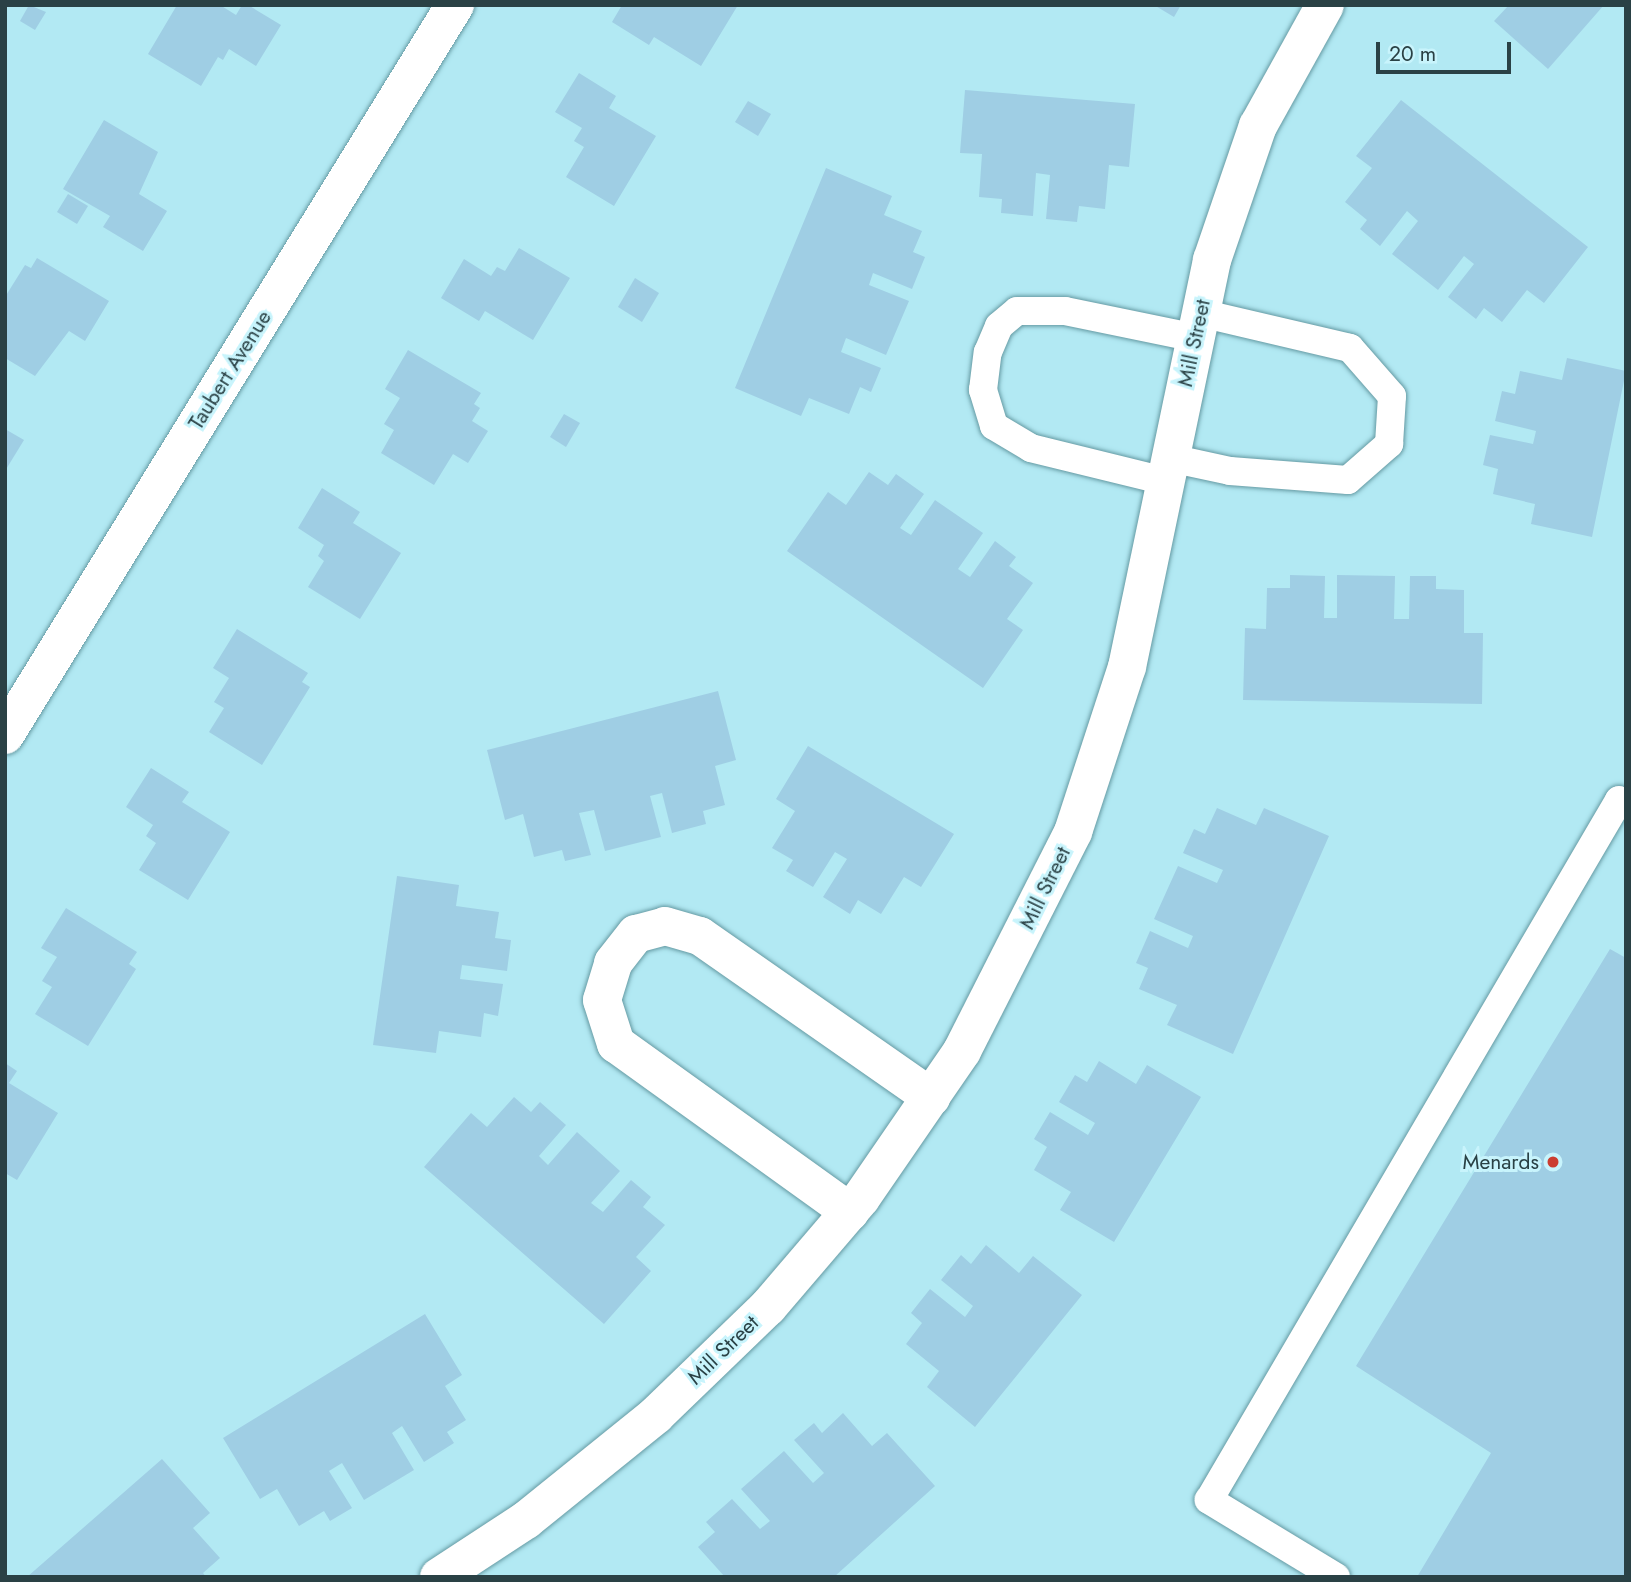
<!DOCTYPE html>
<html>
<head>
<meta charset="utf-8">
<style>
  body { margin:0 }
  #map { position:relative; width:1631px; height:1582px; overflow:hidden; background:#b2e9f3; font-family:Jost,sans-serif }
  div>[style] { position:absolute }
  .building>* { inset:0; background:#9fcee4 }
  .roads { filter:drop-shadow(0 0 2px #659aa3) drop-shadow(0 0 2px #659aa3) }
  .lane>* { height:28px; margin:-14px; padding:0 14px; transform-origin:14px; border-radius:14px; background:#fff }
  .street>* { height:38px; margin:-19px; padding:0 19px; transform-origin:19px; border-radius:19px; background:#fff }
  .dots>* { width:19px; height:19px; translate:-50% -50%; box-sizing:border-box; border:4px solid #c8f4fc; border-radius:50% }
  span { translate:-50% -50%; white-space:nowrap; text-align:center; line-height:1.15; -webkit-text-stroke:6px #c8f4fc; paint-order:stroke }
  .street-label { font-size:21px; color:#2a4145 }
  .poi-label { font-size:21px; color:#2a4145 }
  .right { translate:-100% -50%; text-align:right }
  .frame { position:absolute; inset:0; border:7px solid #2a4145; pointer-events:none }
  .scale { position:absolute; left:1376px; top:42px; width:135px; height:32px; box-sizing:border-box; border:4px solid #2a4145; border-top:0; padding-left:9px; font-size:21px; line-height:24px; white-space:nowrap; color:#2a4145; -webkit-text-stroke:5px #c8f4fc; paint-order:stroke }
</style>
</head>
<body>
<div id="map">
  <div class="building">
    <i style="clip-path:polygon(29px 5px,46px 12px,35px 30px,20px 21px)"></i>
    <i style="clip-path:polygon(177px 5px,220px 5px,236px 15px,242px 5px,248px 5px,281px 25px,256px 66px,229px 49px,223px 60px,218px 57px,201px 86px,148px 54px)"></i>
    <i style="clip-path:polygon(622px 5px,738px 5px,701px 66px,654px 37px,649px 45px,612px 22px)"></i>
    <i style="clip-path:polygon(1154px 5px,1181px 5px,1174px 17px)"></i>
    <i style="clip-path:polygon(1509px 5px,1604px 5px,1548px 69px,1494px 21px)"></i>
    <i style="clip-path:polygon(579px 73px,616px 96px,609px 108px,656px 136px,614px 206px,566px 177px,584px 147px,574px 141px,582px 128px,555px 112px)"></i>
    <i style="clip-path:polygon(965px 90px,1135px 104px,1129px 167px,1109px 165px,1105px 209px,1079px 206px,1077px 222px,1046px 219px,1050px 175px,1036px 173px,1033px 216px,1001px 213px,1002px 199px,979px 197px,982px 154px,960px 153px)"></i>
    <i style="clip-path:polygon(1401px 100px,1588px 247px,1544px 303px,1527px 290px,1502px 322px,1484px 308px,1476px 319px,1448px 297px,1474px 264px,1464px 256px,1438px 290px,1392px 254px,1418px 221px,1407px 211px,1380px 246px,1360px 229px,1367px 220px,1345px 202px,1372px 168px,1356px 156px)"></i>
    <i style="clip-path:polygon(748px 101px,771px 114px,758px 136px,735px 122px)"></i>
    <i style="clip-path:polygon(104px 120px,158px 152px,139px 194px,167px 211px,143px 251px,103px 227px,110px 216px,63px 189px)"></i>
    <i style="clip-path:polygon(826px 168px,892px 196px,884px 215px,922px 231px,913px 252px,925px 257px,912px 289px,873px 273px,869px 285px,909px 301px,886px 355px,846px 338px,841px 352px,881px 368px,871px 392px,860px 387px,849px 414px,809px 398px,801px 416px,735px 388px)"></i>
    <i style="clip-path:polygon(68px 194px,88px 206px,77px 224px,57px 212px)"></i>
    <i style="clip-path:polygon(519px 248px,570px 278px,533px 340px,485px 311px,479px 321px,441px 298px,464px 259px,491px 276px,497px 267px,505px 271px)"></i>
    <i style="clip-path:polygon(37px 258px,109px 301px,85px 341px,69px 331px,35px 376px,5px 358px,5px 297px,25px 265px,31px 268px)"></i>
    <i style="clip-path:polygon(635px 278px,659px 293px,642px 322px,618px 307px)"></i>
    <i style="clip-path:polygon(408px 350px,481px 393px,474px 404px,480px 408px,472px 421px,488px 431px,468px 463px,453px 454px,434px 485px,381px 453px,394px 430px,384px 424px,400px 398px,385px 389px)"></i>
    <i style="clip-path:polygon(1567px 358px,1626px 371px,1592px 537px,1531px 524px,1535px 504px,1493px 494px,1498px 469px,1483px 465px,1490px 435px,1533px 444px,1536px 431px,1495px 421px,1502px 391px,1515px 394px,1520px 371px,1562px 380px)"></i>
    <i style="clip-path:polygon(564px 414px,580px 423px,566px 447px,550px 437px)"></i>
    <i style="clip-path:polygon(5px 429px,24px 440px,5px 471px)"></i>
    <i style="clip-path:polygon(869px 472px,888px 485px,896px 474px,924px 494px,900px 528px,911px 535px,935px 500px,983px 533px,958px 569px,970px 577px,995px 541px,1016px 557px,1009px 566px,1033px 583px,1007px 619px,1023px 630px,983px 688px,787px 551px,828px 492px,846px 505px)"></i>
    <i style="clip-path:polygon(322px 488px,360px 512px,353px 523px,401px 553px,360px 619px,308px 587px,324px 561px,318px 556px,324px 545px,298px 528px)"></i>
    <i style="clip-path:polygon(1290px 575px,1325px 576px,1324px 618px,1337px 618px,1337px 575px,1395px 576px,1394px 619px,1409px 619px,1410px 576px,1436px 576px,1436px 589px,1464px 590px,1464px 633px,1483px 633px,1482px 704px,1243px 700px,1245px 628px,1266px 629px,1267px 588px,1290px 588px)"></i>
    <i style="clip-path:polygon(237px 629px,308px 673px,302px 682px,310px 687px,262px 765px,209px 732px,224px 708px,214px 702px,229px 678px,213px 668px)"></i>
    <i style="clip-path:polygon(718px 691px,736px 760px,715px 766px,725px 805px,703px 811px,706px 824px,672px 833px,662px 793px,650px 796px,661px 837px,605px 851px,594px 810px,579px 813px,591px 855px,565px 861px,562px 850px,534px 857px,523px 814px,505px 820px,487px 750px)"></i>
    <i style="clip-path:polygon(808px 746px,954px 834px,921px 887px,904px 877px,881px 914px,858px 900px,850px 914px,823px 897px,847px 859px,835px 852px,813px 887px,786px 871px,793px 860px,772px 848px,795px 811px,776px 799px)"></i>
    <i style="clip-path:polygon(151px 768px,189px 792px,182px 802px,230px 832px,188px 900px,139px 870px,156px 843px,146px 836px,153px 825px,126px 807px)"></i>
    <i style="clip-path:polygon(1217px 808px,1256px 825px,1264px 808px,1329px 836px,1233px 1054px,1167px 1025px,1177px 1005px,1139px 989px,1148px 968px,1136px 963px,1150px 931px,1188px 948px,1193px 936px,1154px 919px,1178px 866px,1217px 883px,1223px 870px,1183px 853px,1194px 829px,1205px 834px)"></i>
    <i style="clip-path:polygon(397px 876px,459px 885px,456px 906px,499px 912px,495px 938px,511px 940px,507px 971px,462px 965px,460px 979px,503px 984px,498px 1016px,484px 1013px,481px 1037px,439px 1031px,436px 1053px,373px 1045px)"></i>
    <i style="clip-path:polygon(66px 908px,137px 952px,129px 964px,136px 969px,88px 1046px,35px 1014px,52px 987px,42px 981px,57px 957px,41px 948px)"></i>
    <i style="clip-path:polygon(1610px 949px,1626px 958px,1626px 1577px,1417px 1577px,1491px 1453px,1356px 1366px)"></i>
    <i style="clip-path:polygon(1099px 1061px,1136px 1084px,1147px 1065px,1201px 1097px,1114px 1242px,1060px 1210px,1071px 1192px,1034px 1170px,1047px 1147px,1034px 1139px,1050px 1112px,1088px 1135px,1095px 1123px,1059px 1102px,1075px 1075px,1087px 1082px)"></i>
    <i style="clip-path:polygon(5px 1063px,17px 1071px,9px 1083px,58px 1113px,17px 1180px,5px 1173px)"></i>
    <i style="clip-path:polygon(514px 1097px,531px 1112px,540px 1102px,566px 1125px,539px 1156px,548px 1165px,577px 1132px,620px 1171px,591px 1203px,603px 1212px,631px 1180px,651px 1197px,643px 1207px,665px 1225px,636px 1257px,651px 1271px,604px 1324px,424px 1167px,471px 1113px,487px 1127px)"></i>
    <i style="clip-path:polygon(986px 1245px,1019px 1273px,1033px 1256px,1082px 1295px,975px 1427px,927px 1387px,939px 1371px,906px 1344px,922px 1323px,911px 1313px,930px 1289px,965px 1317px,973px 1306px,941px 1280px,961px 1255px,971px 1264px)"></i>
    <i style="clip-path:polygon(425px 1314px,462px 1375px,445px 1386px,466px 1420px,447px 1432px,454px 1443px,424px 1462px,402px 1426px,392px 1433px,414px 1470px,364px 1500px,342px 1463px,329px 1471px,352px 1508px,330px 1521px,324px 1511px,299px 1526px,277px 1489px,260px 1499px,223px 1438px)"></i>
    <i style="clip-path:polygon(843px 1413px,872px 1446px,887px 1433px,935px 1486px,834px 1577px,725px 1577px,698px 1547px,715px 1532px,706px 1522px,732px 1499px,760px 1529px,770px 1521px,741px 1489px,784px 1451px,813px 1483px,824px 1473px,794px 1440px,814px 1423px,822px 1433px)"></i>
    <i style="clip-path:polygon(162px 1459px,210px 1513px,193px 1528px,220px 1558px,203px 1573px,206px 1577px,27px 1577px)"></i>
  </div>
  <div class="roads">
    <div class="lane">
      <i style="left:1170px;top:458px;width:61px;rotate:12.2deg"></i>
      <i style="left:1230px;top:471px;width:118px;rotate:4.4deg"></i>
      <i style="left:1348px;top:480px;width:55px;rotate:-41.3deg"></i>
      <i style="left:1389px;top:444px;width:48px;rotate:-86.4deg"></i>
      <i style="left:1392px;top:396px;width:64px;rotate:-131.2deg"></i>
      <i style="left:1350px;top:348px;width:153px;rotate:-166.8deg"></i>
      <i style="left:1165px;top:481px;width:138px;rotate:-166.2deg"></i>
      <i style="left:1031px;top:448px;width:43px;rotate:-149.3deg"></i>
      <i style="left:994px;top:426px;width:38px;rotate:-107deg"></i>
      <i style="left:983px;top:390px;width:38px;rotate:-83deg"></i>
      <i style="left:988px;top:352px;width:28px;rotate:-67deg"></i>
      <i style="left:999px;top:326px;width:23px;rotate:-40deg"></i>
      <i style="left:1017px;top:311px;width:48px"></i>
      <i style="left:1065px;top:311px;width:134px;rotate:11.6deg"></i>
      <i style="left:1336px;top:1577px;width:149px;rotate:-148.8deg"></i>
      <i style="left:1209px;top:1500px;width:811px;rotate:-59.64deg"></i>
      <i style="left:1619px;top:800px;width:8px;rotate:30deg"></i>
    </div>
    <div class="street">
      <i style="left:5px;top:735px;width:858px;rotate:-58.35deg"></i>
      <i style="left:850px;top:1212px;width:288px;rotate:-144.3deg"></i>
      <i style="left:616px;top:1044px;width:46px;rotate:-107.7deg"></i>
      <i style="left:602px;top:1000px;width:39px;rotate:-73deg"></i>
      <i style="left:613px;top:963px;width:37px;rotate:-52deg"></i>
      <i style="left:636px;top:934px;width:30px;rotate:-15deg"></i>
      <i style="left:665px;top:926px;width:36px;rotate:16deg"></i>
      <i style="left:700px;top:936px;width:282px;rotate:34.9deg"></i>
      <i style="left:439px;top:1577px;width:104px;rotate:-33.2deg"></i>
      <i style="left:526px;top:1520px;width:167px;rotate:-38.9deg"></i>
      <i style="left:656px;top:1415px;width:156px;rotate:-44deg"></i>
      <i style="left:768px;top:1307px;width:143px;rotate:-49.5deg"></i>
      <i style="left:861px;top:1198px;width:178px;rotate:-55.5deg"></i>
      <i style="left:962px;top:1051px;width:246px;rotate:-63.1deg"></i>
      <i style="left:1073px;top:832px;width:174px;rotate:-71.9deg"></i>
      <i style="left:1127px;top:667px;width:416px;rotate:-78.2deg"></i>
      <i style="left:1212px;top:260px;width:142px;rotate:-71.1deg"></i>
      <i style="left:1258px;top:126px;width:138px;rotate:-61deg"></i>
    </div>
  </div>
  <div class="dots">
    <i style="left:1553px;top:1162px;background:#cb3e31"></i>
  </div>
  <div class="street-label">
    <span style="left:1194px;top:343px;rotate:-78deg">Mill Street</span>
    <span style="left:230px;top:370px;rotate:-58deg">Taubert Avenue</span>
    <span style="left:1045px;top:888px;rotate:-64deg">Mill Street</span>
    <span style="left:723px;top:1350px;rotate:-44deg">Mill Street</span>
  </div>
  <div class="poi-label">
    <span class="right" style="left:1539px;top:1162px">Menards</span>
  </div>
  <div class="frame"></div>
  <div class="scale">20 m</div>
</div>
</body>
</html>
